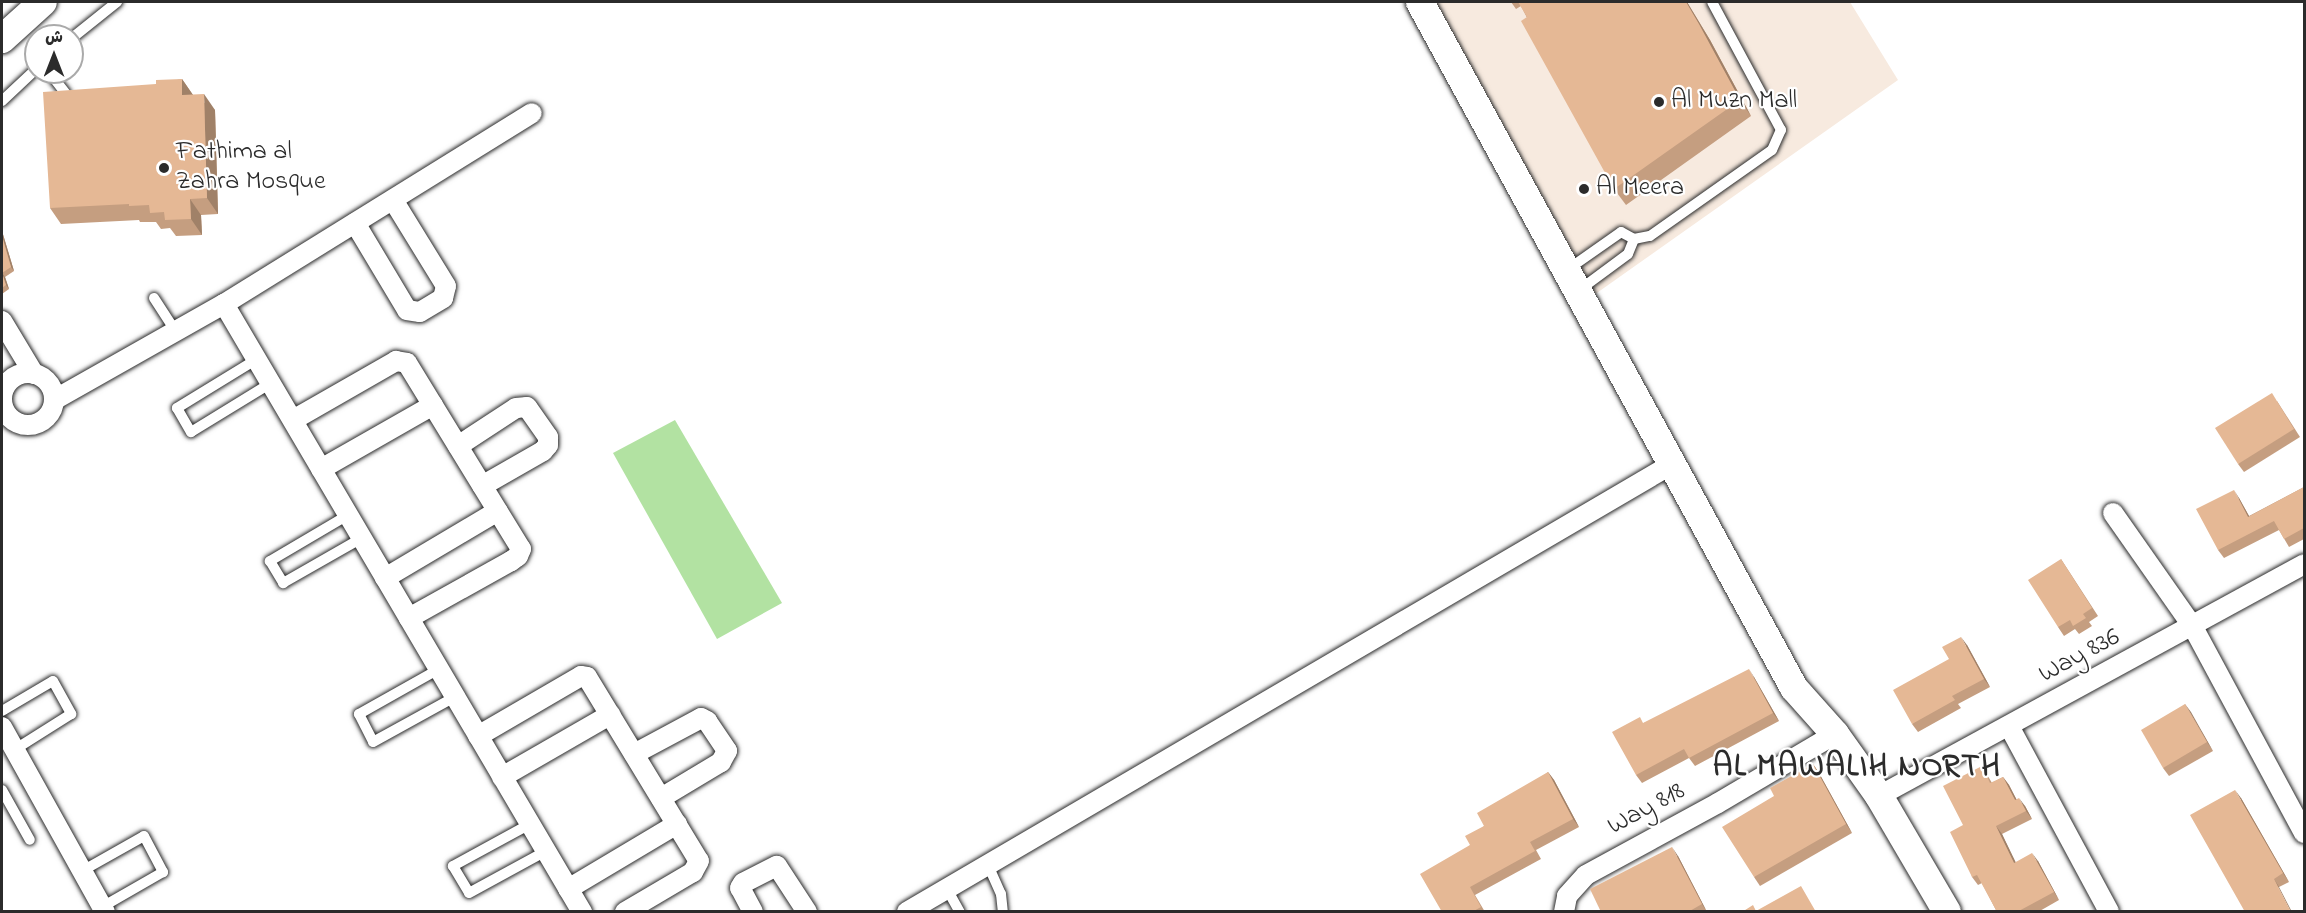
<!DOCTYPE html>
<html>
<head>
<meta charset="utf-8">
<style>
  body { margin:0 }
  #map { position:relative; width:2306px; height:913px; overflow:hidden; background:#fff; font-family:"Indie Flower","Playpen Sans Arabic",sans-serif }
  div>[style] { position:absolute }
  .built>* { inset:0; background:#f7eadf }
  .green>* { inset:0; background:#b2e2a2 }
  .roads { filter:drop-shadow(0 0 2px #2b2b2b) drop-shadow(0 0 2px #2b2b2b) }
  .lane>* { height:10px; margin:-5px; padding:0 5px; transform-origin:5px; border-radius:5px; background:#fff }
  .street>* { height:20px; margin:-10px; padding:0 10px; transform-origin:10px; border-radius:10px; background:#fff }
  .street>.ring { margin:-10px; padding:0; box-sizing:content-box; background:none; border:20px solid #fff; border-radius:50% }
  .secondary>* { height:28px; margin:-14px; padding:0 14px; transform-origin:14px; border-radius:14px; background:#fff }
  .wall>* { inset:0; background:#c59e80 }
  .shaded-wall>* { inset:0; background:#a08168 }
  .building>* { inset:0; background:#e5b895 }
  .dots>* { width:16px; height:16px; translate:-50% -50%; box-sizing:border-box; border:3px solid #fff; border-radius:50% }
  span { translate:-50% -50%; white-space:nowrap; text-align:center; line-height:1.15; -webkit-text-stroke:4.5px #fff; paint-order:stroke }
  .poi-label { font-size:26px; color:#2b2b2b }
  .left { translate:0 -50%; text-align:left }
  .street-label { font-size:26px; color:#2b2b2b }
  .district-label { font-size:32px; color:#2b2b2b; font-weight:700; letter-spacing:1.5px }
  .frame { position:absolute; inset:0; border:3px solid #2b2b2b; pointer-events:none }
  .north { position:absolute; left:24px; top:24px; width:60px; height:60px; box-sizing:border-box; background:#fff; border:2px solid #aaa; border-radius:50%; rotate:0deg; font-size:16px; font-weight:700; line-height:24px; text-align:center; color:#2b2b2b }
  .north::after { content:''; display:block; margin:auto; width:21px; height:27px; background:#2b2b2b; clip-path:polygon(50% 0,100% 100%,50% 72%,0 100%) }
</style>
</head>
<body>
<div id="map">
  <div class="built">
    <i style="clip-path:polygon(1430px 2px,1850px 2px,1898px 80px,1594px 295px)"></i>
  </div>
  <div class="green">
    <i style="clip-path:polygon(675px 420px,782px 603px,717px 639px,613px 453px)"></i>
  </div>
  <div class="roads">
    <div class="lane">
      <i style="left:72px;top:38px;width:58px;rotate:-38.7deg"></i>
      <i style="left:49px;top:72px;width:28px;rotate:52deg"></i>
      <i style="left:2px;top:101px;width:47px;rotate:-43.3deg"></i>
      <i style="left:1567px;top:270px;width:66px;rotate:-35.1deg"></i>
      <i style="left:1621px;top:232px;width:15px;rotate:28deg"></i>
      <i style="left:1634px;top:239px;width:16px;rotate:-11deg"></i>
      <i style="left:1650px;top:236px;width:149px;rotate:-35.2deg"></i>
      <i style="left:1772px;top:150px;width:22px;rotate:-66deg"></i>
      <i style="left:1781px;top:130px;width:145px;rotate:-118.3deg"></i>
      <i style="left:1578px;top:291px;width:62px;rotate:-36.5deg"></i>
      <i style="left:1628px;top:254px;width:16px;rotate:-68deg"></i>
      <i style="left:154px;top:298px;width:40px;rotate:57.1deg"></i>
      <i style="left:257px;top:359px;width:94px;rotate:148.5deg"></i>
      <i style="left:177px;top:408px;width:28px;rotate:60deg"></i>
      <i style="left:191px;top:432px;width:94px;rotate:-31.5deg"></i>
      <i style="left:348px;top:515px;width:91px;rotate:149.5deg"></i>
      <i style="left:270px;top:561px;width:26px;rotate:59deg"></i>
      <i style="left:283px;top:583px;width:91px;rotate:-29.7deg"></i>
      <i style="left:439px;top:669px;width:92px;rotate:150.6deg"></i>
      <i style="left:359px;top:714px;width:31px;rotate:63deg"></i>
      <i style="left:373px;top:742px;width:94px;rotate:-28.8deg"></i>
      <i style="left:2px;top:711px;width:59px;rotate:-30.5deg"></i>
      <i style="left:53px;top:681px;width:38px;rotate:61deg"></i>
      <i style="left:71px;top:714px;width:67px;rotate:147.7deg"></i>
      <i style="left:2px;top:790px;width:57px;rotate:60.8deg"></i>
      <i style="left:530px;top:824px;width:88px;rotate:151.4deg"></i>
      <i style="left:453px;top:866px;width:31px;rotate:59deg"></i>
      <i style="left:469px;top:893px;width:88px;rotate:-28.6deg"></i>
      <i style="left:988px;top:865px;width:32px;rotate:66deg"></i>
      <i style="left:1001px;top:894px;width:18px;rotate:84deg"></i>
      <i style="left:82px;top:871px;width:71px;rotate:-29.4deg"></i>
      <i style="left:144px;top:836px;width:41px;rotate:62.2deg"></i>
      <i style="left:163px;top:872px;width:70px;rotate:150.2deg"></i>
      <i style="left:947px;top:889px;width:26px;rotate:61deg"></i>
    </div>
    <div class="street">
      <i style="left:355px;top:223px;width:101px;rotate:59.1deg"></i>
      <i style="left:407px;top:310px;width:13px;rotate:9deg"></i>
      <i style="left:420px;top:312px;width:27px;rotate:-31deg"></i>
      <i style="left:443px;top:298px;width:12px;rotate:-76deg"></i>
      <i style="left:446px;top:286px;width:101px;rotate:-121.6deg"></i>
      <i style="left:224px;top:304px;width:706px;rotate:59.51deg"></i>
      <i style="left:2px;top:321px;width:62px;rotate:58.9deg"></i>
      <i class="ring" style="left:2px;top:373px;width:32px;height:32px"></i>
      <i style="left:54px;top:400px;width:195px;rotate:-29.5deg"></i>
      <i style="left:224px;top:304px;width:362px;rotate:-31.8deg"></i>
      <i style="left:293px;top:420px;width:119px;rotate:-29.8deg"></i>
      <i style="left:396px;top:361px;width:11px;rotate:10deg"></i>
      <i style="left:407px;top:363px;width:218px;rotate:58.5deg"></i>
      <i style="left:521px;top:549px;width:8px;rotate:113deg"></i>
      <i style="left:518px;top:556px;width:9px;rotate:144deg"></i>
      <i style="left:511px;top:561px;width:117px;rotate:150.8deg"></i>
      <i style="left:458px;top:446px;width:69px;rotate:-33.2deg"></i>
      <i style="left:516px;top:408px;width:11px;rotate:-5deg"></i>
      <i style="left:527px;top:407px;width:37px;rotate:55deg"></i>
      <i style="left:548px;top:437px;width:8px;rotate:90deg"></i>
      <i style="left:548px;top:445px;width:8px;rotate:130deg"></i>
      <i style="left:543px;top:451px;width:70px;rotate:150.2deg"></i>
      <i style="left:321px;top:469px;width:129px;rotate:-29.7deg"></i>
      <i style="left:2113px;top:513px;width:139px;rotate:54.9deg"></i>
      <i style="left:2193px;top:627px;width:234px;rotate:61.7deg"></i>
      <i style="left:385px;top:578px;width:131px;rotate:-30.7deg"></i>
      <i style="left:2009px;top:726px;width:211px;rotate:61.7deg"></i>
      <i style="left:2px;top:727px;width:212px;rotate:60.9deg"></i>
      <i style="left:478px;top:736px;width:119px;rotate:-30.2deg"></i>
      <i style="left:581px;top:676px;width:6px;rotate:9deg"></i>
      <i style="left:587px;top:677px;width:215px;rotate:58.7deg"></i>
      <i style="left:699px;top:861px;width:13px;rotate:119deg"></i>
      <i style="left:693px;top:872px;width:79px;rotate:149.5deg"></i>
      <i style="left:634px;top:754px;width:76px;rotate:-28.2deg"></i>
      <i style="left:701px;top:718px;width:7px;rotate:27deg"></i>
      <i style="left:707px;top:721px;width:36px;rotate:56deg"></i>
      <i style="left:727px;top:751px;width:13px;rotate:119deg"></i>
      <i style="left:721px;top:762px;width:70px;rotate:149deg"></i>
      <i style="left:502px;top:777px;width:125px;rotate:-29.9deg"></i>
      <i style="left:1879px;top:796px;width:484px;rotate:-28.6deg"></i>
      <i style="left:568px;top:889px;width:127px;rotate:-30.8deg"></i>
      <i style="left:753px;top:912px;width:27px;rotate:-118deg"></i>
      <i style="left:740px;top:888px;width:6px;rotate:-59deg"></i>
      <i style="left:743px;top:883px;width:38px;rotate:-27deg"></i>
      <i style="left:777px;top:866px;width:55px;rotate:56.9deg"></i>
      <i style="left:907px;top:912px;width:887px;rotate:-30.35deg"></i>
      <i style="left:1564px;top:912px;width:16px;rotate:-79deg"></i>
      <i style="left:1567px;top:896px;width:28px;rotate:-48deg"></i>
      <i style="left:1586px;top:875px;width:150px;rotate:-28.6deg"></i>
      <i style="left:1718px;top:803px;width:136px;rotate:-30.5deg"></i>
    </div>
    <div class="secondary">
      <i style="left:1420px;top:2px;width:781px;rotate:61.4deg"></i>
      <i style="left:1794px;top:688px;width:62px;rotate:48.3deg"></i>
      <i style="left:1835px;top:734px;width:76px;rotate:54.6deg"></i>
      <i style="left:1879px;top:796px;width:134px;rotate:59.6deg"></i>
      <i style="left:2px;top:39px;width:55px;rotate:-42.1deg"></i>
    </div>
  </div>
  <div class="wall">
    <i style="clip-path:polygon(1511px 2px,1687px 2px,1710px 40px,1751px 116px,1626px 205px,1614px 189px,1521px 6px,1516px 9px)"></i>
    <i style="clip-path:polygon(182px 79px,193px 95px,215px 110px,218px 214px,201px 215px,202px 235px,176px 236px,170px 228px,161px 229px,156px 222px,140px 222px,139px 220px,61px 224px,50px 208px,156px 84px)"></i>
    <i style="clip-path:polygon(2px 231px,14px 271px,5px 277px,9px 289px,2px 294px)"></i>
    <i style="clip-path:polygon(2277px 401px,2300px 437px,2244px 472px,2238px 464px)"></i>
    <i style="clip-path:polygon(2304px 487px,2304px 539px,2289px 547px,2279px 530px,2224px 558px,2218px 550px,2239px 498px,2249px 516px)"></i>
    <i style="clip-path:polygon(2061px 559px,2098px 616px,2089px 622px,2092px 626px,2079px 634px,2075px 629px,2064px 636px,2058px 627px)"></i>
    <i style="clip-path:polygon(1967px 645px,1990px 687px,1958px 704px,1961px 708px,1918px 732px,1912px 724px)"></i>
    <i style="clip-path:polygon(1754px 677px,1779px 721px,1695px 766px,1689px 758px,1642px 783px,1636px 775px,1644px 723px)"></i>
    <i style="clip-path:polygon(2185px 704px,2213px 751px,2169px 776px,2163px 768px)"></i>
    <i style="clip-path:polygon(1813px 764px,1819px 773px,1852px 833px,1760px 886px,1754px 877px)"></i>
    <i style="clip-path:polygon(1982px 766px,1992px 783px,2003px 777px,2009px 785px,2016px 799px,2025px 806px,2032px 819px,2002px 834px,2015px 862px,2038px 861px,2059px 900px,2038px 912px,1997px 912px,1982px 883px,1978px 885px,1972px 877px,1963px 825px)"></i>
    <i style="clip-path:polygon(1548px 772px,1554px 780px,1579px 827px,1536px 850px,1541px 859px,1475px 895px,1485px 912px,1442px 912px,1470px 845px,1484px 826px)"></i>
    <i style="clip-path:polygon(2241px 798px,2289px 882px,2279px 887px,2245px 912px)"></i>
    <i style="clip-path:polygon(1678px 856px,1707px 912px,1601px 912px)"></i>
  </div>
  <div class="shaded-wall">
    <i style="clip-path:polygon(1686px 2px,1687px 2px,1710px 40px,1751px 116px,1740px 100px)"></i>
    <i style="clip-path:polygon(182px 79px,193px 95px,182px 95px)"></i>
    <i style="clip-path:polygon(204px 94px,215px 110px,218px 214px,207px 198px)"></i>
    <i style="clip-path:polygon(190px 199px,201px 215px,202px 235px,191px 219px)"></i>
    <i style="clip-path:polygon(2px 231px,14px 271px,11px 267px,2px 236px)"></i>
    <i style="clip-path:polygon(2px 273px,5px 277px,9px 289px,6px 285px)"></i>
    <i style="clip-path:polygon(2234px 490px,2239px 498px,2254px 525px,2248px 517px)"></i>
    <i style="clip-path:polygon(1961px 637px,1967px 645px,1990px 687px,1984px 679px)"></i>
    <i style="clip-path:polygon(1749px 669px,1754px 677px,1779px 721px,1773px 713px)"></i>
    <i style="clip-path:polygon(2185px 704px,2191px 712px,2213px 751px,2207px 742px)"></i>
    <i style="clip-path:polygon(1813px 764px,1819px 773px,1852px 833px,1846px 824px)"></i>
    <i style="clip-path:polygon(1548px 772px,1554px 780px,1579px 827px,1573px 819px)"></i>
    <i style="clip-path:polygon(2003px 777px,2009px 785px,2021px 808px,2015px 800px)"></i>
    <i style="clip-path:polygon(2235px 790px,2241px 798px,2289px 882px,2283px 873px)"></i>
    <i style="clip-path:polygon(2019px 798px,2025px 806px,2032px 819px,2026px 811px)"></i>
    <i style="clip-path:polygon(1996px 826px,2002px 834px,2020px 871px,2014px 863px)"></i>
    <i style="clip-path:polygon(1672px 847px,1678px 856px,1707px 912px,1702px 904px)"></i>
    <i style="clip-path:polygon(2032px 853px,2038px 861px,2059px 900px,2054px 892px)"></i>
    <i style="clip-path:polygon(2274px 879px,2279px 887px,2292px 912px,2291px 912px)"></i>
  </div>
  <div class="building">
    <i style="clip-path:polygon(1518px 2px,1686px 2px,1699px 24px,1740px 100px,1614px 189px,1521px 21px,1527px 17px)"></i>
    <i style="clip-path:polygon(182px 79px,182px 95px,204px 94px,207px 198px,190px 199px,191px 219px,165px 220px,164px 212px,150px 213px,149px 205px,129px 206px,129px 204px,50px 208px,43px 92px,156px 84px,156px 80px)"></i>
    <i style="clip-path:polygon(2px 236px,11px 267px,2px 273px,6px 285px,2px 288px)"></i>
    <i style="clip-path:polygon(2272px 393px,2294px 429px,2238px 464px,2215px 428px)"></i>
    <i style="clip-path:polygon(2304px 487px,2304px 528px,2284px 539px,2274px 521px,2218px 550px,2196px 509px,2234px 490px,2248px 517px)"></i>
    <i style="clip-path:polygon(2061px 559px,2092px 608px,2083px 614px,2086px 618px,2073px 626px,2070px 620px,2058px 627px,2028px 580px)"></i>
    <i style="clip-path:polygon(1961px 637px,1984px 679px,1952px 696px,1955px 700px,1912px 724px,1893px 690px,1949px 659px,1942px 647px)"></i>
    <i style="clip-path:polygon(1749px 669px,1773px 713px,1689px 758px,1684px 749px,1636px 775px,1612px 732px,1640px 717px,1643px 723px)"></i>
    <i style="clip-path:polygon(2185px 704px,2207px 742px,2163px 768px,2141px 730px)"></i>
    <i style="clip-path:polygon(1813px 764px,1846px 824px,1754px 877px,1722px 827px,1774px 796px,1770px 788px)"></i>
    <i style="clip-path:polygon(1982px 766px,1990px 783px,2003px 777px,2015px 800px,2019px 798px,2026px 811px,1996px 826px,2014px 863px,2032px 853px,2054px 892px,2017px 912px,1997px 912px,1977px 875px,1972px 877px,1950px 832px,1963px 825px,1943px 786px)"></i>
    <i style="clip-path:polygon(1548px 772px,1573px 819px,1530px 842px,1535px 851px,1470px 887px,1481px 907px,1472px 912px,1442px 912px,1420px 874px,1470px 845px,1465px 836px,1484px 826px,1477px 813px)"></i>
    <i style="clip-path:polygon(2235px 790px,2283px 873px,2274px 879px,2291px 912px,2245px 912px,2190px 815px)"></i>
    <i style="clip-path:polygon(1672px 847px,1702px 904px,1688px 912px,1601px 912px,1590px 889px)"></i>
    <i style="clip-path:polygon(1801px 886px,1816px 912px,1742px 912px,1753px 905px,1756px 911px)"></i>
  </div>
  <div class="dots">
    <i style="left:1659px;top:102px;background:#2b2b2b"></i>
    <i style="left:164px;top:168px;background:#2b2b2b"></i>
    <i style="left:1584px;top:189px;background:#2b2b2b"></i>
  </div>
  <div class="poi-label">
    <span class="left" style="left:1671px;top:102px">Al Muzn Mall</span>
    <span class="left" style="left:176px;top:168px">Fathima al<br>Zahra Mosque</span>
    <span class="left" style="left:1596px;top:189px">Al Meera</span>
  </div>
  <div class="street-label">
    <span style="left:2080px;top:657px;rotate:-28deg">Way 836</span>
    <span style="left:1647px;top:810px;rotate:-28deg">Way 818</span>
  </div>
  <div class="district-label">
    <span style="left:1857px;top:768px">AL MAWALIH NORTH</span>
  </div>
  <div class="frame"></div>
  <div class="north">ش</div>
</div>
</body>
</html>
